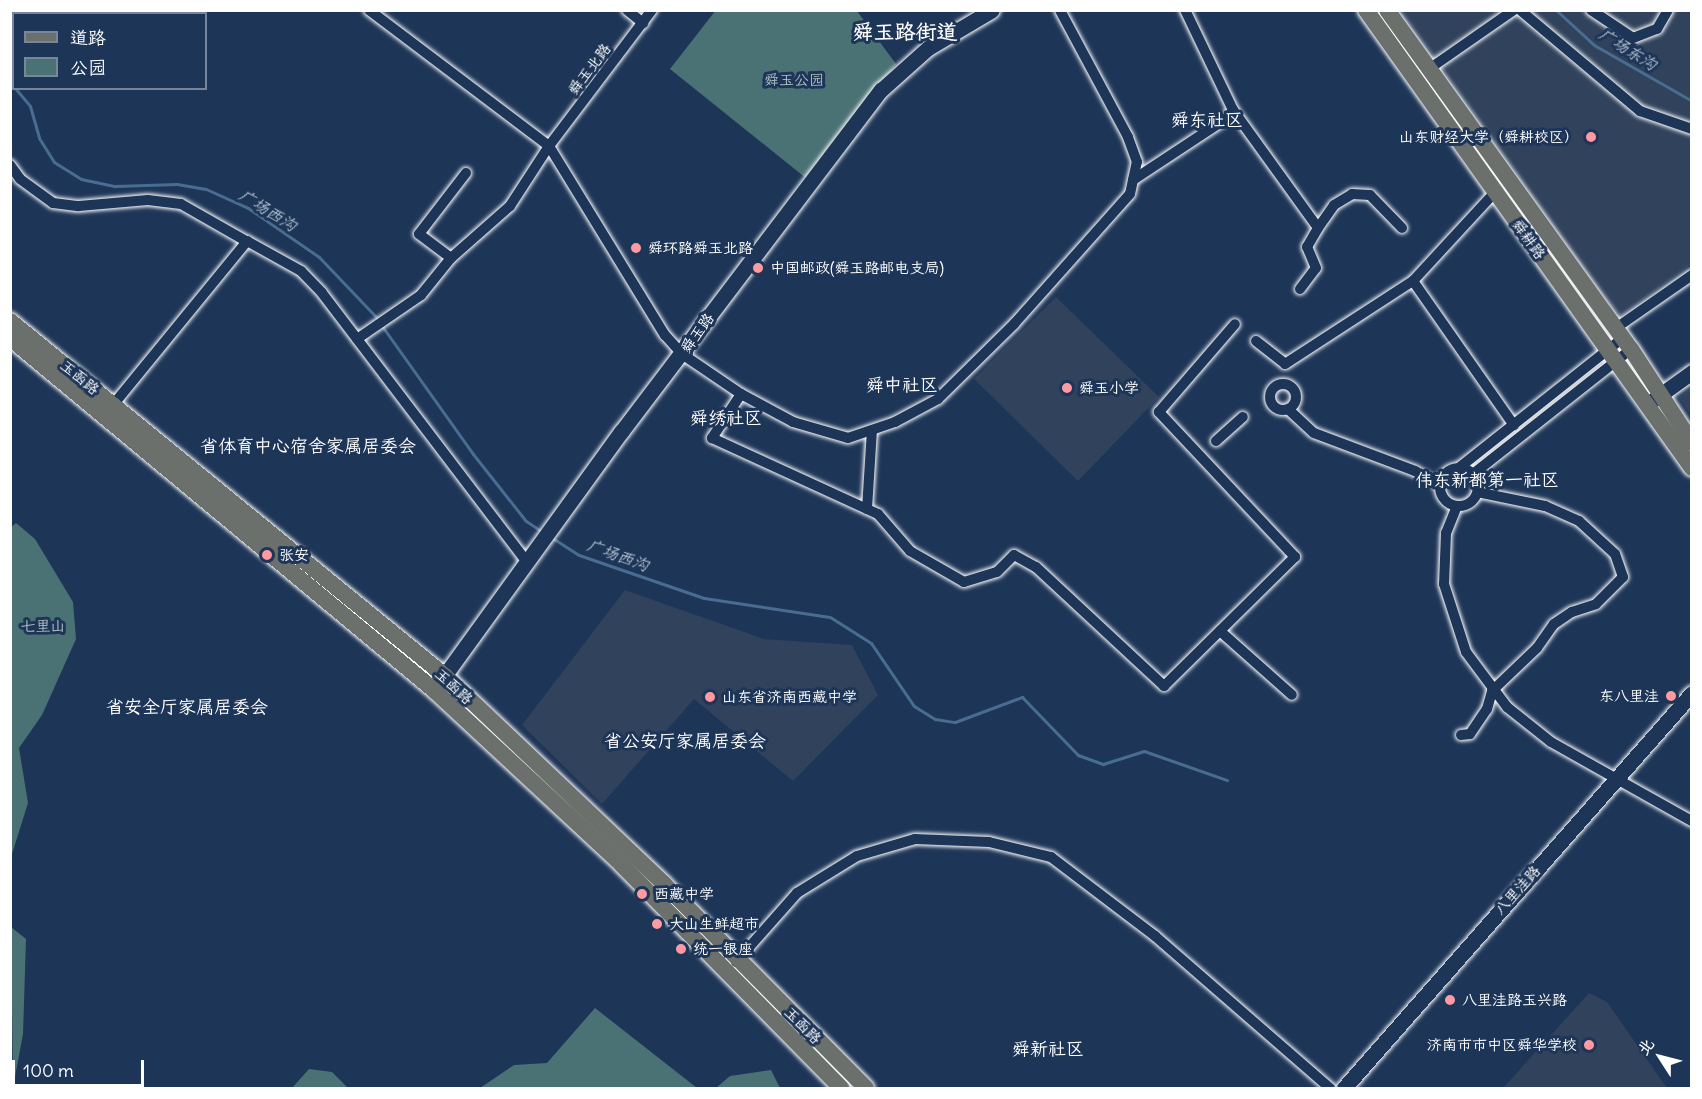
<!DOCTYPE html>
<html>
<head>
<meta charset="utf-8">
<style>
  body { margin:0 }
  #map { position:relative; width:1702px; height:1099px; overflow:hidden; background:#1d3557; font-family:Delius,"LXGW WenKai TC",sans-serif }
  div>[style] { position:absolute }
  .built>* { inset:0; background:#30425c }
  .green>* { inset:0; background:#4a7275 }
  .stream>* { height:3px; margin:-1.5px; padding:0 1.5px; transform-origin:1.5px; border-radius:1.5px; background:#496d90 }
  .roads { filter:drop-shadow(0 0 2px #fff) drop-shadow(0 0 2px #fff) }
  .street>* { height:10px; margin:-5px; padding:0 5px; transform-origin:5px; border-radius:5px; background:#1d3557 }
  .street>.ring { margin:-5px; padding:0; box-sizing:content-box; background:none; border:10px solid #1d3557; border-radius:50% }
  .secondary>* { height:15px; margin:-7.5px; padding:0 7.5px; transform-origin:7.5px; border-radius:7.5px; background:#1d3557 }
  .primary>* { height:16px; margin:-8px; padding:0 8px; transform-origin:8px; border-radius:8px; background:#6c706d }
  .dots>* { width:16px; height:16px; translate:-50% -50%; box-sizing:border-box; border:3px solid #1d3557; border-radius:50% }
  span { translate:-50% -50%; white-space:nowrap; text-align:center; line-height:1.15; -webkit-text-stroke:6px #1d3557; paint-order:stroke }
  .street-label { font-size:15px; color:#fff }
  .park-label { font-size:15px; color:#aec0c1 }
  .poi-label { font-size:15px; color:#fff }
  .right { translate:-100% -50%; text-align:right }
  .left { translate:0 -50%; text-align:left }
  .water-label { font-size:16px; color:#b6c5d3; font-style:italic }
  .quarter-label { font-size:18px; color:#fff }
  .district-label { font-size:21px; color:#fff; font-weight:700 }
  .frame { position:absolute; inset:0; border:12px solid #fff; pointer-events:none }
  .legend { position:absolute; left:12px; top:12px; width:195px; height:78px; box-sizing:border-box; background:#1d3557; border:2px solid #77869a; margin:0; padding:8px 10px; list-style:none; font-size:18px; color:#fff }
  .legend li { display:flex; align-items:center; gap:12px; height:30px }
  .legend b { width:30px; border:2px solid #77869a }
  .north { position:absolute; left:1630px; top:1027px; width:60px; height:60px; -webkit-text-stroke:4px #1d3557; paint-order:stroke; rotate:306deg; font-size:16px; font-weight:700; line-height:24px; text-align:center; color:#fff }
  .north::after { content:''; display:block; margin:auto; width:21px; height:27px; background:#fff; clip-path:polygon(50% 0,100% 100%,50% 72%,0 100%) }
  .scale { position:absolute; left:12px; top:1060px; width:132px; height:27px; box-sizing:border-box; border:3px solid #fff; border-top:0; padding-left:8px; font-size:18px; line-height:21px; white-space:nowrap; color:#fff; -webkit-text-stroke:4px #1d3557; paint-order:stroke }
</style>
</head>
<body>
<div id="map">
  <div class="built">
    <i style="clip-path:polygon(1402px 11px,1691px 11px,1691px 264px,1621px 316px,1604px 297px)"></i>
    <i style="clip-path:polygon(1056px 297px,1159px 397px,1078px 481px,974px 379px)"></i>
    <i style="clip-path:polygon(1691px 388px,1691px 415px,1679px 398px)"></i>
    <i style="clip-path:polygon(625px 590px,764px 639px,852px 645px,878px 695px,793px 781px,694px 699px,602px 804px,522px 725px)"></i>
    <i style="clip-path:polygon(1589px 993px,1607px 1002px,1667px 1088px,1503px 1088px)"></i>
  </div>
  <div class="green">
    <i style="clip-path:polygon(716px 10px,857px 11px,896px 64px,807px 179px,670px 69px)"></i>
    <i style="clip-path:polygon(16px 523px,35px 539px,73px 602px,76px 639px,42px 715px,19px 748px,28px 803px,11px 857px,10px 528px)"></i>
    <i style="clip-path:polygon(11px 927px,26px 939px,23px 1034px,13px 1088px)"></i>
    <i style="clip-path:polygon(595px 1008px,697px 1088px,480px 1088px,514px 1065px,547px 1063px)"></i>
    <i style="clip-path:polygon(309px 1069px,332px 1072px,348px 1088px,292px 1088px)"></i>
    <i style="clip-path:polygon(771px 1070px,780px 1088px,716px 1088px,730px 1076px)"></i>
  </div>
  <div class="stream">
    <i style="left:1556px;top:10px;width:52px;rotate:42.6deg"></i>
    <i style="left:1594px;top:45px;width:113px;rotate:29.7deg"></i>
    <i style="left:10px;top:85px;width:4px;rotate:27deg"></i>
    <i style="left:15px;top:88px;width:23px;rotate:50deg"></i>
    <i style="left:30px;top:106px;width:33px;rotate:74deg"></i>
    <i style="left:39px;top:138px;width:28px;rotate:58deg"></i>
    <i style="left:54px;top:162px;width:32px;rotate:32deg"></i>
    <i style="left:81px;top:179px;width:35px;rotate:12deg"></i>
    <i style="left:115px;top:186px;width:62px;rotate:-1.8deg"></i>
    <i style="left:177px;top:184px;width:29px;rotate:10deg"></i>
    <i style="left:206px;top:189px;width:46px;rotate:24.3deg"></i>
    <i style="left:248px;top:208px;width:86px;rotate:34.6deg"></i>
    <i style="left:319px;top:257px;width:87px;rotate:46.4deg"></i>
    <i style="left:382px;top:326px;width:157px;rotate:54.6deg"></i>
    <i style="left:473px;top:454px;width:85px;rotate:51.7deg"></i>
    <i style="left:526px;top:521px;width:20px;rotate:33deg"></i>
    <i style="left:551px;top:537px;width:33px;rotate:33deg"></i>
    <i style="left:579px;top:555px;width:132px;rotate:19deg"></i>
    <i style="left:704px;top:598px;width:127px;rotate:8.6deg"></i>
    <i style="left:830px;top:617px;width:49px;rotate:32.4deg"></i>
    <i style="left:871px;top:643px;width:76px;rotate:55.7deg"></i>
    <i style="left:914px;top:706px;width:25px;rotate:32deg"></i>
    <i style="left:935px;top:719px;width:20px;rotate:9deg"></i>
    <i style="left:955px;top:722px;width:72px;rotate:-20.5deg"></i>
    <i style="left:1022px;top:697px;width:81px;rotate:46deg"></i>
    <i style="left:1078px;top:755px;width:27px;rotate:20deg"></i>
    <i style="left:1103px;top:764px;width:43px;rotate:-17.6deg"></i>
    <i style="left:1144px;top:751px;width:88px;rotate:19.3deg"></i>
  </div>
  <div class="roads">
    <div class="street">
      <i style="left:97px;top:10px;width:4px;rotate:56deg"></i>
      <i style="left:369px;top:10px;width:226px;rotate:37.1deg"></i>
      <i style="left:549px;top:146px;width:222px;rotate:58.5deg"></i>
      <i style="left:665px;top:335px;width:25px;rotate:48deg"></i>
      <i style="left:682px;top:354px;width:71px;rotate:34.1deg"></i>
      <i style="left:741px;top:394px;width:53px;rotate:123.4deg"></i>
      <i style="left:712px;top:438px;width:183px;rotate:24.6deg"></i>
      <i style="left:878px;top:514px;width:49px;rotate:49.1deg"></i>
      <i style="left:910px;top:551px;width:62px;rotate:29.9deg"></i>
      <i style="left:964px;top:582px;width:34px;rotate:-17deg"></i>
      <i style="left:997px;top:572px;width:24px;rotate:-45deg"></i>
      <i style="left:1014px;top:555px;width:25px;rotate:29deg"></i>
      <i style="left:1036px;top:567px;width:175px;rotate:42.9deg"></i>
      <i style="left:1164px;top:686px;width:184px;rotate:-44.6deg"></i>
      <i style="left:1295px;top:557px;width:199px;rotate:-133.2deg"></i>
      <i style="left:1159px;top:412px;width:116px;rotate:-49.2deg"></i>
      <i style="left:627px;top:10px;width:21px;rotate:39deg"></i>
      <i style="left:1520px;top:10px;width:157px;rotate:40.1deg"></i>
      <i style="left:1640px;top:111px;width:55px;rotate:19.1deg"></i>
      <i style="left:1591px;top:10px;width:50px;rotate:33.7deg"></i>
      <i style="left:1633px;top:38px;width:26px;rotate:-21deg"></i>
      <i style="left:1657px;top:29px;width:22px;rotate:-60deg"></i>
      <i style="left:1429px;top:69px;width:103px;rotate:-34.8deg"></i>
      <i style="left:1233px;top:110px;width:145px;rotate:54.2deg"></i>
      <i style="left:1318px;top:228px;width:28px;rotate:-55deg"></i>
      <i style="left:1334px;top:205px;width:21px;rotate:-31deg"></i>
      <i style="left:1352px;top:194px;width:18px;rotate:3deg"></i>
      <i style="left:1370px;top:195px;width:46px;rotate:45.9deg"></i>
      <i style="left:10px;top:165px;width:17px;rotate:54deg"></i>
      <i style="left:20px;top:179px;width:41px;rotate:36deg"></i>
      <i style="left:53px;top:203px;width:26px;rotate:7deg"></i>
      <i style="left:79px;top:206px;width:69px;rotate:-5deg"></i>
      <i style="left:148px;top:200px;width:33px;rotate:7deg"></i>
      <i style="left:181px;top:204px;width:73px;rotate:29.7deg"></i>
      <i style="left:1133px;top:180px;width:113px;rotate:-33.4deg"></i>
      <i style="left:1227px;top:118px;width:10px;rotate:-53deg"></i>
      <i style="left:1233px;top:110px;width:111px;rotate:-115.6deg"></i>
      <i style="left:451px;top:258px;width:79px;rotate:-41.4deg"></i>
      <i style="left:510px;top:206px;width:72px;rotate:-57deg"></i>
      <i style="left:549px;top:146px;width:171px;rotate:-52.9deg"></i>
      <i style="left:1413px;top:281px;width:176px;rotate:55deg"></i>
      <i style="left:1300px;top:289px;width:26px;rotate:-53deg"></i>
      <i style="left:1316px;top:268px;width:23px;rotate:-113deg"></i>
      <i style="left:1307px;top:247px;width:22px;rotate:-60deg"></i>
      <i style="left:1616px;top:328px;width:93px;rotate:-34.9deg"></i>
      <i style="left:357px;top:339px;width:78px;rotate:-34.5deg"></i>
      <i style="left:421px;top:295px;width:48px;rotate:-51deg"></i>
      <i style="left:451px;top:258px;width:40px;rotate:-143deg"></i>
      <i style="left:419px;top:234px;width:77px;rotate:-52.4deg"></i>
      <i style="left:1256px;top:341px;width:37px;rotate:38deg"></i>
      <i style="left:1285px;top:364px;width:153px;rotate:-33deg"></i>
      <i style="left:1413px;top:281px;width:121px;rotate:-47.3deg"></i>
      <i class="ring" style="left:1270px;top:384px;width:16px;height:16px"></i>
      <i style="left:741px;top:394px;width:59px;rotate:28.3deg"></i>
      <i style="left:793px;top:422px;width:57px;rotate:16.2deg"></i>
      <i style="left:848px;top:438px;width:50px;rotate:-18.8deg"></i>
      <i style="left:895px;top:422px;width:49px;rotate:-28.1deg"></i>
      <i style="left:938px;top:399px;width:107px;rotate:-44.6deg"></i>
      <i style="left:1014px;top:324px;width:174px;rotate:-48.3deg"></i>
      <i style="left:1130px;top:194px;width:33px;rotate:-78deg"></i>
      <i style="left:1137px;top:162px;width:27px;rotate:-110deg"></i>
      <i style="left:1128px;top:137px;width:144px;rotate:-118.2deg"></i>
      <i style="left:113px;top:405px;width:212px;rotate:-50.7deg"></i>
      <i style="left:247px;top:241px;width:62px;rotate:29.1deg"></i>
      <i style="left:301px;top:271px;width:30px;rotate:46deg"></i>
      <i style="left:322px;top:293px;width:338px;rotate:52.7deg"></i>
      <i style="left:1288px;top:409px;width:35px;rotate:43deg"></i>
      <i style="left:1314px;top:433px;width:108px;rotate:20.6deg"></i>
      <i style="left:1415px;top:471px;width:28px;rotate:30deg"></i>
      <i style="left:1216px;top:441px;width:36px;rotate:-42deg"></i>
      <i style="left:1460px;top:467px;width:208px;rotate:-38.4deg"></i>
      <i class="ring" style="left:1440px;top:468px;width:28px;height:28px"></i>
      <i style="left:1473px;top:474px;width:201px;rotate:-38.3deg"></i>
      <i style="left:1457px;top:506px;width:29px;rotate:112deg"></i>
      <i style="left:1446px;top:533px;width:51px;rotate:92.2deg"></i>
      <i style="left:1444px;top:584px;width:71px;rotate:72.1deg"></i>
      <i style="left:1466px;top:652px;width:69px;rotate:53.3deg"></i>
      <i style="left:1507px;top:707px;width:56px;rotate:38.5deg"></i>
      <i style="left:1551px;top:742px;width:162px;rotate:29.3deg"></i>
      <i style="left:867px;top:509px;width:79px;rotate:-86.4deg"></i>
      <i style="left:1220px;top:631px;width:96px;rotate:41.6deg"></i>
      <i style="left:1461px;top:735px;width:9px;rotate:-6deg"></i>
      <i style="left:1470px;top:734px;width:30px;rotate:-56deg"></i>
      <i style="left:1487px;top:709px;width:19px;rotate:-74deg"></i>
      <i style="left:1492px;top:691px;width:62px;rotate:-43.7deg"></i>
      <i style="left:1537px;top:648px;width:29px;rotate:-55deg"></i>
      <i style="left:1554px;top:624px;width:22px;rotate:-34deg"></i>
      <i style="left:1572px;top:612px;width:25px;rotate:-18deg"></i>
      <i style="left:1596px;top:604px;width:38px;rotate:-45deg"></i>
      <i style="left:1623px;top:577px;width:24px;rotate:-109deg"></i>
      <i style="left:1615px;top:554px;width:49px;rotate:-137.5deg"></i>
      <i style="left:1579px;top:521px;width:37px;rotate:-156deg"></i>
      <i style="left:1545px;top:506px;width:69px;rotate:-168.4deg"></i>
      <i style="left:736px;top:962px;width:92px;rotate:-48.5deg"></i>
      <i style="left:797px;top:893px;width:70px;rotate:-31.7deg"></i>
      <i style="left:857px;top:856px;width:60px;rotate:-16.3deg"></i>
      <i style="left:915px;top:839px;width:74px;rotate:2.3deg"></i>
      <i style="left:989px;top:842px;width:64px;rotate:13.6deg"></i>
      <i style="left:1051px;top:857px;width:131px;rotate:37.2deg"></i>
      <i style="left:1155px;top:936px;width:232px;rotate:41deg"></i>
    </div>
    <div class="secondary">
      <i style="left:1653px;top:400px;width:48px;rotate:-35.7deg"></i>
      <i style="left:434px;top:690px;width:319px;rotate:-54.1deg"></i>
      <i style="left:621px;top:432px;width:430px;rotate:-52.8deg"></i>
      <i style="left:881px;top:90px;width:63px;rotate:-41.8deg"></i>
      <i style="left:928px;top:48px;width:74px;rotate:-30.7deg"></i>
      <i style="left:1344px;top:1088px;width:526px;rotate:-48.62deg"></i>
    </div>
    <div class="primary">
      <i style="left:1366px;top:10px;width:562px;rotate:54.56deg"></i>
      <i style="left:1387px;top:10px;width:418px;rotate:54.3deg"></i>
      <i style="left:1631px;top:349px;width:112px;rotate:57deg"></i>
      <i style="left:10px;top:321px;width:561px;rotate:39.22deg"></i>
      <i style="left:445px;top:676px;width:302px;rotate:43.5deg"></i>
      <i style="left:664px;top:884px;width:287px;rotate:45.3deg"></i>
      <i style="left:10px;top:338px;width:551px;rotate:39.7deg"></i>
      <i style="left:434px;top:690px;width:257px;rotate:42.9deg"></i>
      <i style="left:622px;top:865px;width:313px;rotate:45.5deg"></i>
    </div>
  </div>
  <div class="dots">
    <i style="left:1591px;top:137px;background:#ff9aa2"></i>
    <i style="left:636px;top:248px;background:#ff9aa2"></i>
    <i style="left:758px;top:268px;background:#ff9aa2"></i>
    <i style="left:1067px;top:388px;background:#ff9aa2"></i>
    <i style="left:267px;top:555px;background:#ff9aa2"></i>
    <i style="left:1671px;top:696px;background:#ff9aa2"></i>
    <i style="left:710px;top:697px;background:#ff9aa2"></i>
    <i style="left:642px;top:894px;background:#ff9aa2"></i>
    <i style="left:657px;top:924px;background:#ff9aa2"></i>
    <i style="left:681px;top:949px;background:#ff9aa2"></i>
    <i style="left:1450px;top:1000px;background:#ff9aa2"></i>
    <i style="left:1589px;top:1045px;background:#ff9aa2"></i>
  </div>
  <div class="street-label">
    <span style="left:589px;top:69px;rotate:-53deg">舜玉北路</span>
    <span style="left:1529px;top:239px;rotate:54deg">舜耕路</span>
    <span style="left:697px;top:333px;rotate:-54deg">舜玉路</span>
    <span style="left:80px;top:377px;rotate:39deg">玉函路</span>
    <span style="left:454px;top:686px;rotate:42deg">玉函路</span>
    <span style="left:1517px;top:890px;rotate:-48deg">八里洼路</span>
    <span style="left:803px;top:1025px;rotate:45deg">玉函路</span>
  </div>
  <div class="park-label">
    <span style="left:794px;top:80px">舜玉公园</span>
    <span style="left:43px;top:626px">七里山</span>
  </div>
  <div class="poi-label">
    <span class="right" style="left:1579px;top:137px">山东财经大学（舜耕校区）</span>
    <span class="left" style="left:648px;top:248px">舜环路舜玉北路</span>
    <span class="left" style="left:770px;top:268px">中国邮政(舜玉路邮电支局)</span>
    <span class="left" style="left:1079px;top:388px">舜玉小学</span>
    <span class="left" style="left:279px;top:555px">张安</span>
    <span class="right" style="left:1659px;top:696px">东八里洼</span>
    <span class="left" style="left:722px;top:697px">山东省济南西藏中学</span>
    <span class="left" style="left:654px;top:894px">西藏中学</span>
    <span class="left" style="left:669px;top:924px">大山生鲜超市</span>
    <span class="left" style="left:693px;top:949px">统一银座</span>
    <span class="left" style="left:1462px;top:1000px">八里洼路玉兴路</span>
    <span class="right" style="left:1577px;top:1045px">济南市市中区舜华学校</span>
  </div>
  <div class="water-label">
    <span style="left:1628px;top:49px;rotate:32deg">广场东沟</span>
    <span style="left:268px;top:210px;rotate:32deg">广场西沟</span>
    <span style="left:618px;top:555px;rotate:20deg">广场西沟</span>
  </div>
  <div class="quarter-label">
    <span style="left:1207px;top:120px">舜东社区</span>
    <span style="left:902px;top:385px">舜中社区</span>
    <span style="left:726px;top:418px">舜绣社区</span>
    <span style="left:308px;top:446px">省体育中心宿舍家属居委会</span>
    <span style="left:1487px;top:480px">伟东新都第一社区</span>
    <span style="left:187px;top:707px">省安全厅家属居委会</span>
    <span style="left:685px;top:741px">省公安厅家属居委会</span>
    <span style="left:1048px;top:1049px">舜新社区</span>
  </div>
  <div class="district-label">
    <span style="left:905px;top:32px">舜玉路街道</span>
  </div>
  <div class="frame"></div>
  <ul class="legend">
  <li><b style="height:8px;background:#6c706d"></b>道路</li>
  <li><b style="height:16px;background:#4a7275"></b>公园</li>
  </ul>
  <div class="north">北</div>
  <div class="scale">100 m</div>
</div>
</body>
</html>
